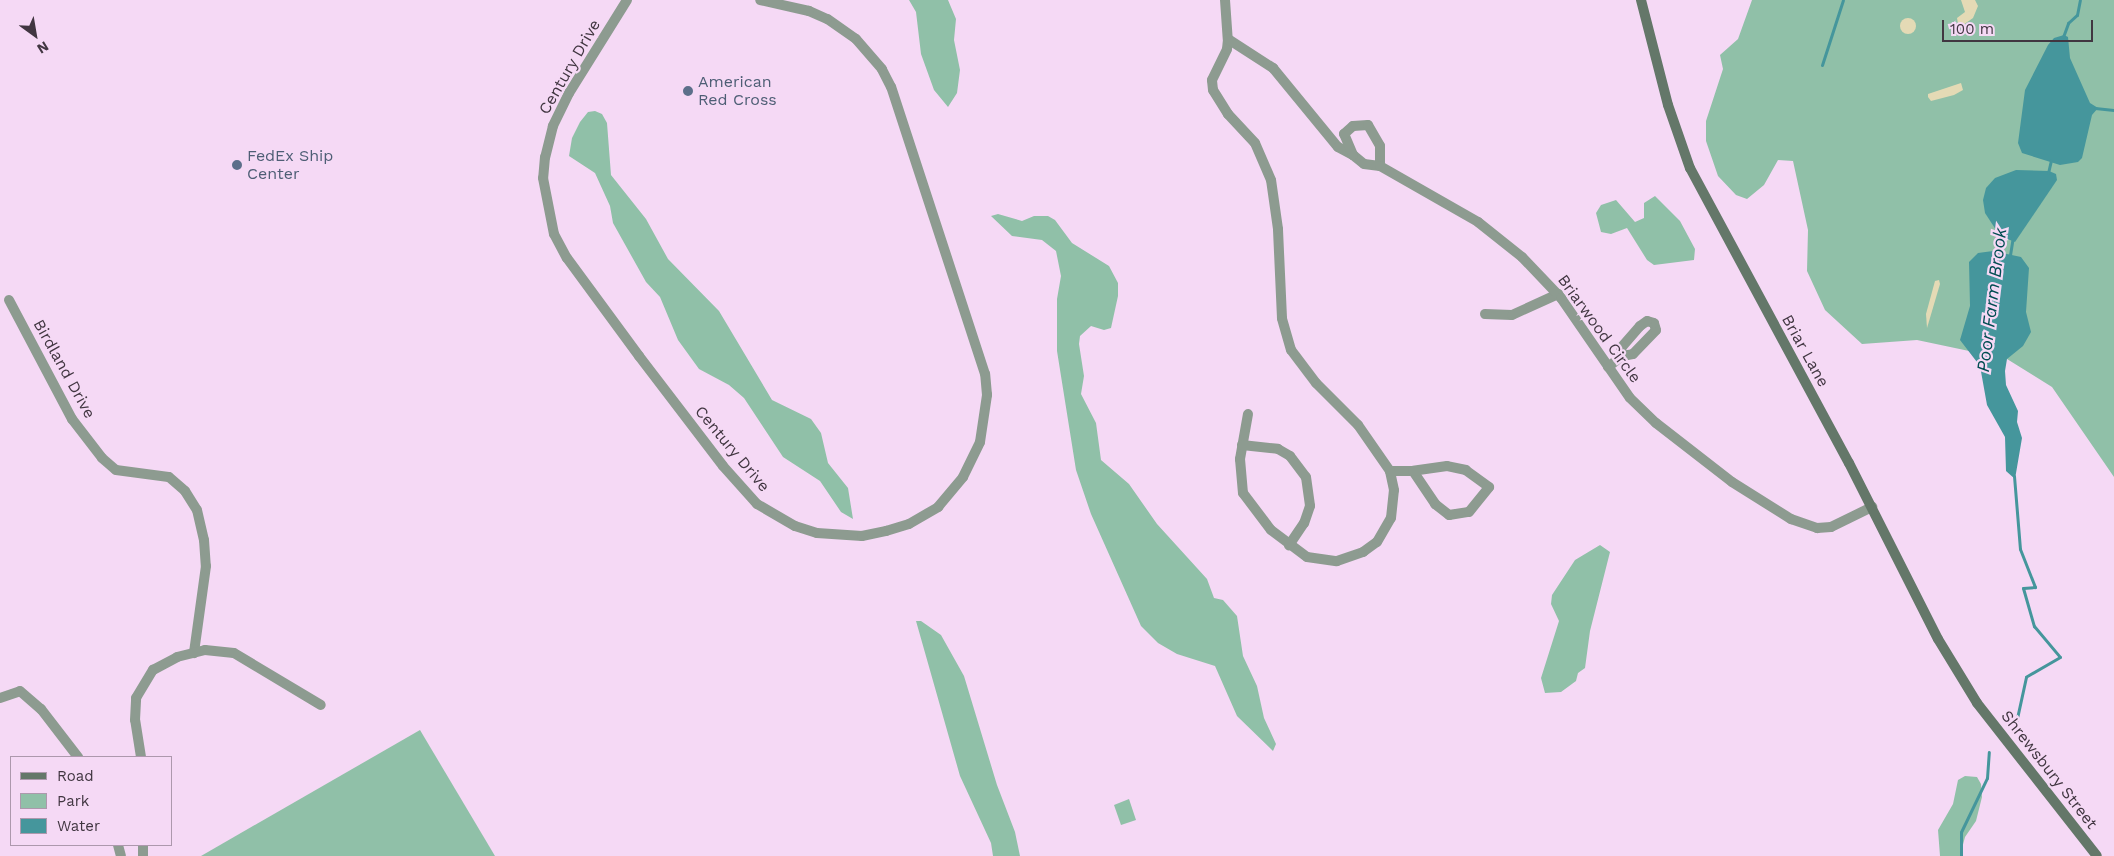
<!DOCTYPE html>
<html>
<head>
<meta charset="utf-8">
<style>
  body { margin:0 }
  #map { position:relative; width:2114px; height:856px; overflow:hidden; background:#f5d9f5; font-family:"Work Sans",sans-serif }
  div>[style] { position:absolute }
  .green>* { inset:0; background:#90c0a8 }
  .sand>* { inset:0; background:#e4dab5 }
  .round { border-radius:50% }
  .water>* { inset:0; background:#45969c }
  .stream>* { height:3px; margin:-1.5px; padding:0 1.5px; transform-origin:1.5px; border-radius:1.5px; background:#45969c }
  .minor>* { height:10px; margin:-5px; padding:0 5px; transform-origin:5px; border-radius:5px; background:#8d9b90 }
  .secondary>* { height:10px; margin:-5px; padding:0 5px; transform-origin:5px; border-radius:5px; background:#647769 }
  .dots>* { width:14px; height:14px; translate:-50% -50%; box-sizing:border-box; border:2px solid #f5d9f5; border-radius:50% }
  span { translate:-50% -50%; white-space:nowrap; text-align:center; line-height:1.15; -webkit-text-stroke:4.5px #f5d9f5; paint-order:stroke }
  .street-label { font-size:16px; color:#413641 }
  .service-label { font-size:16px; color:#4e5e75 }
  .left { translate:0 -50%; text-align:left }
  .water-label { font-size:18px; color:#004c51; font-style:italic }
  .legend { position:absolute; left:10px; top:756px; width:162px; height:90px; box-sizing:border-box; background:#f5d9f5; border:1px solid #ad98ad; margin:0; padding:6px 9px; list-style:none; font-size:15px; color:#413641 }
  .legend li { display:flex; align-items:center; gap:10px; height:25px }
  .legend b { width:25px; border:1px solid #ad98ad }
  .north { position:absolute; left:10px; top:10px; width:50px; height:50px; -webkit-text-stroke:4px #f5d9f5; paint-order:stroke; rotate:148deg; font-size:14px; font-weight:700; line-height:20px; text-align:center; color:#413641 }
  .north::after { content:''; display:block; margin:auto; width:18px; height:22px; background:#413641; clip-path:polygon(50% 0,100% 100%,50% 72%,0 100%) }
  .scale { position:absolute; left:1942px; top:20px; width:151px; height:22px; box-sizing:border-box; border:2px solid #413641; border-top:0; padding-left:6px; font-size:15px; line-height:18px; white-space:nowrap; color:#413641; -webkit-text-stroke:4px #f5d9f5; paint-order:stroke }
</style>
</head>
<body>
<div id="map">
  <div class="green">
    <i style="clip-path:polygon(909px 0,948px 0,956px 19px,954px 40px,960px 70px,957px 93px,948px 107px,934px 90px,921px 54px,916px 12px)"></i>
    <i style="clip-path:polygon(1752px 0,2114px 0,2114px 477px,2052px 387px,2007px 359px,1917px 340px,1862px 344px,1825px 310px,1807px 271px,1808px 230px,1793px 161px,1778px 160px,1764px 185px,1747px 199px,1736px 195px,1718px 176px,1706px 141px,1706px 121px,1723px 69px,1720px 55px,1738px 39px)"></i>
    <i style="clip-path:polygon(595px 111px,602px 114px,607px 123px,611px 175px,646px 219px,668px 259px,719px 311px,772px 400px,811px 419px,821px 433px,828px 463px,848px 488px,853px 519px,841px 512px,820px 481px,783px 457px,744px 398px,729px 385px,699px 369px,678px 340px,660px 297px,646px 282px,613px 223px,610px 206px,595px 173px,569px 156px,572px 138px,580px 122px,588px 112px)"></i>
    <i style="clip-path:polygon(1655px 196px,1680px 221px,1695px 249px,1694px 260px,1654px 265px,1647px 260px,1627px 228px,1611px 234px,1601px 232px,1596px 213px,1601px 205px,1616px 200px,1635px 222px,1644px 218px,1644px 203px)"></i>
    <i style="clip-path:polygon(998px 214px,1022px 221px,1034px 216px,1048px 216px,1055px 220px,1072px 243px,1109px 266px,1118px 283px,1118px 296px,1111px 328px,1104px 330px,1091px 326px,1080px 336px,1079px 344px,1084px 376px,1081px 394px,1096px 423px,1101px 460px,1129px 484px,1157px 524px,1207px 579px,1214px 598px,1223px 600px,1237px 616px,1243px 656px,1257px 686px,1264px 718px,1276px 744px,1273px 751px,1237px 716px,1215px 666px,1177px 654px,1158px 643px,1141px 626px,1091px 514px,1076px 470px,1057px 351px,1057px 299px,1061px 276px,1056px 251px,1042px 240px,1012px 236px,991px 216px)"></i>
    <i style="clip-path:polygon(1600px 545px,1610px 552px,1590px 631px,1585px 668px,1578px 673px,1576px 681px,1561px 692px,1545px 693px,1541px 678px,1559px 621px,1551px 604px,1552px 595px,1575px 560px)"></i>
    <i style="clip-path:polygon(916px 621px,921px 621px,941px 635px,964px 676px,997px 785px,1015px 832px,1020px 856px,993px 856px,991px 843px,960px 776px)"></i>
    <i style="clip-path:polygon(420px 730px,495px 856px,201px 856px)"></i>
    <i style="clip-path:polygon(1965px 776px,1977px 777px,1981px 784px,1982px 797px,1976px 821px,1965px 837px,1960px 856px,1940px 856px,1938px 830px,1953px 804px,1958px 780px)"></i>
    <i style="clip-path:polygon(1129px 799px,1136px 820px,1121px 825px,1114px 805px)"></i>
  </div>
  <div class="sand">
    <i style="clip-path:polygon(1961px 0,1975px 0,1978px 6px,1973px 18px,1963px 25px,1958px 24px,1957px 18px,1965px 12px)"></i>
    <i class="round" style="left:1900px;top:18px;width:16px;height:16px"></i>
    <i style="clip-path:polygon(1961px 83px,1963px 90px,1954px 95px,1931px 101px,1928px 97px,1928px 94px)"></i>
    <i style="clip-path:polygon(1939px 280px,1940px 284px,1927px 328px,1926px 314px,1935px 281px)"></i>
  </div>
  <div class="water">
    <i style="clip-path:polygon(2064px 35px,2068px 37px,2070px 58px,2090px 103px,2098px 108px,2092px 115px,2082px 158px,2078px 162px,2060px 165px,2022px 153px,2018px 143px,2025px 90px,2048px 45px,2054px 38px)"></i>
    <i style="clip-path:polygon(2016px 170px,2049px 171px,2056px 174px,2057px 180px,2015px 242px,2000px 236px,1985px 213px,1983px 200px,1986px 188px,1995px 178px)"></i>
    <i style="clip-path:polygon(1993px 251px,2021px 257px,2029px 268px,2026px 312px,2031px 332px,2023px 346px,2007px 359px,2005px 371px,2006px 385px,2018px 411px,2017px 422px,2022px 438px,2015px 479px,2006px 471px,2005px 437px,1987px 405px,1980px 366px,1960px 340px,1970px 306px,1969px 262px,1978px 253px)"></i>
  </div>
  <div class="stream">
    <i style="left:2063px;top:37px;width:15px;rotate:-70deg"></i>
    <i style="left:2068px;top:23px;width:12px;rotate:-42deg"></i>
    <i style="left:2077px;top:15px;width:15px;rotate:-79deg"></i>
    <i style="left:1822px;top:65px;width:68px;rotate:-72.1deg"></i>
    <i style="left:2095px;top:108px;width:19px;rotate:6deg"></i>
    <i style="left:2048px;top:173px;width:13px;rotate:-77deg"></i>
    <i style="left:2010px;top:255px;width:18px;rotate:-81deg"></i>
    <i style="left:2014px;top:476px;width:73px;rotate:85.3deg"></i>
    <i style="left:2020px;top:549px;width:41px;rotate:68.5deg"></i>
    <i style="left:2035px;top:587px;width:12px;rotate:175deg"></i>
    <i style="left:2023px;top:588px;width:40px;rotate:74deg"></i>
    <i style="left:2034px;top:626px;width:40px;rotate:50deg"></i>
    <i style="left:2060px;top:657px;width:39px;rotate:150deg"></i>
    <i style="left:2026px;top:677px;width:47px;rotate:102.3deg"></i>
    <i style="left:1961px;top:856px;width:24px;rotate:-90deg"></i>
    <i style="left:1961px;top:832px;width:60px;rotate:-64.3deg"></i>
    <i style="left:1987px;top:778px;width:26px;rotate:-86deg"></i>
  </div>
  <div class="minor">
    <i style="left:627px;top:0;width:110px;rotate:121.9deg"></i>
    <i style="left:569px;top:93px;width:37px;rotate:116deg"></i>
    <i style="left:553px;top:126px;width:32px;rotate:104deg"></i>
    <i style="left:545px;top:157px;width:21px;rotate:95deg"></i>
    <i style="left:543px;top:178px;width:57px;rotate:78.9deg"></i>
    <i style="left:554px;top:234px;width:27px;rotate:62deg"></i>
    <i style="left:567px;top:258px;width:122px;rotate:53.7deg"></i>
    <i style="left:639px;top:356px;width:138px;rotate:52.6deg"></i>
    <i style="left:723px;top:466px;width:51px;rotate:48.2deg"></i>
    <i style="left:757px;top:504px;width:44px;rotate:30.1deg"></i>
    <i style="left:795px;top:526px;width:23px;rotate:18deg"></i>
    <i style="left:817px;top:533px;width:45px;rotate:3.8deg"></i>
    <i style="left:862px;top:536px;width:25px;rotate:-12deg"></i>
    <i style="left:886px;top:531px;width:24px;rotate:-17deg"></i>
    <i style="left:909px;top:524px;width:34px;rotate:-30deg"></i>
    <i style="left:938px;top:507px;width:39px;rotate:-50deg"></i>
    <i style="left:963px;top:477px;width:39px;rotate:-64deg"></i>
    <i style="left:980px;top:442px;width:48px;rotate:-81.5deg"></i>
    <i style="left:987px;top:395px;width:21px;rotate:-95deg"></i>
    <i style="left:985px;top:374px;width:302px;rotate:-108.1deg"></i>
    <i style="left:891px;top:87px;width:20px;rotate:-117deg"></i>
    <i style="left:882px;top:69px;width:40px;rotate:-131deg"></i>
    <i style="left:856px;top:39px;width:35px;rotate:-145deg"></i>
    <i style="left:827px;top:19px;width:20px;rotate:-156deg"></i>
    <i style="left:809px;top:11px;width:50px;rotate:-167.3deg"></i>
    <i style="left:1225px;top:0;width:39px;rotate:86deg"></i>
    <i style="left:1353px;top:155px;width:14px;rotate:39deg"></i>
    <i style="left:1364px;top:164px;width:16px;rotate:7deg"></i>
    <i style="left:9px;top:300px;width:135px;rotate:62.1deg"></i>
    <i style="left:72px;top:419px;width:49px;rotate:52.4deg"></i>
    <i style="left:102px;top:458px;width:18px;rotate:41deg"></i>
    <i style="left:116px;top:470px;width:53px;rotate:7.5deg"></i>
    <i style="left:169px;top:477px;width:21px;rotate:41deg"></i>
    <i style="left:185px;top:491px;width:22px;rotate:58deg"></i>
    <i style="left:197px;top:510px;width:31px;rotate:77deg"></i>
    <i style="left:204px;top:540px;width:26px;rotate:86deg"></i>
    <i style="left:206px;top:566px;width:88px;rotate:97.9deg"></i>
    <i style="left:1485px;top:314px;width:27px;rotate:2deg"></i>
    <i style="left:1512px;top:315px;width:51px;rotate:-24.5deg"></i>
    <i style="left:1608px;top:367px;width:18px;rotate:-38deg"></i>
    <i style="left:1622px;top:356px;width:11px;rotate:-10deg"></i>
    <i style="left:1633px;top:354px;width:33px;rotate:-46deg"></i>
    <i style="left:1656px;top:330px;width:7px;rotate:-106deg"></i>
    <i style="left:1654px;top:323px;width:7px;rotate:-164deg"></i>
    <i style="left:1647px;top:321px;width:9px;rotate:144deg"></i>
    <i style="left:1640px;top:326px;width:29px;rotate:131deg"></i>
    <i style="left:1621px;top:348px;width:8px;rotate:83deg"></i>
    <i style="left:1248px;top:414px;width:46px;rotate:100.1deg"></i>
    <i style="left:1240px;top:459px;width:34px;rotate:85deg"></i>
    <i style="left:1243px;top:493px;width:46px;rotate:52.9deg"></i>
    <i style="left:1271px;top:530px;width:45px;rotate:36.9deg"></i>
    <i style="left:1307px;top:557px;width:30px;rotate:8deg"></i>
    <i style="left:1337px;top:561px;width:28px;rotate:-19deg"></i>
    <i style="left:1363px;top:552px;width:17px;rotate:-36deg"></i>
    <i style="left:1377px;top:542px;width:28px;rotate:-60deg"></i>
    <i style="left:1391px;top:518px;width:28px;rotate:-84deg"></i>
    <i style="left:1394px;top:490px;width:19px;rotate:-102deg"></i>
    <i style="left:1390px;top:471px;width:23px"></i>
    <i style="left:1413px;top:471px;width:40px;rotate:56deg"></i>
    <i style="left:1435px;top:504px;width:18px;rotate:38deg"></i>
    <i style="left:1449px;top:515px;width:20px;rotate:-9deg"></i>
    <i style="left:1469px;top:512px;width:32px;rotate:-51deg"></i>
    <i style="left:1489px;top:487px;width:29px;rotate:-144deg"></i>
    <i style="left:1466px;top:470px;width:19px;rotate:-168deg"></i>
    <i style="left:1447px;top:466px;width:34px;rotate:172deg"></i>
    <i style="left:1242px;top:445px;width:36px;rotate:6deg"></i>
    <i style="left:1278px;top:449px;width:14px;rotate:30deg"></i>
    <i style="left:1290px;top:456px;width:26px;rotate:53deg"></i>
    <i style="left:1306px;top:477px;width:29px;rotate:82deg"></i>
    <i style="left:1310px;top:506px;width:18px;rotate:109deg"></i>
    <i style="left:1304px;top:523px;width:27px;rotate:124deg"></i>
    <i style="left:1390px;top:471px;width:56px;rotate:-124.8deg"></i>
    <i style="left:1358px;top:425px;width:59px;rotate:-135deg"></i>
    <i style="left:1316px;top:383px;width:41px;rotate:-127.1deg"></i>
    <i style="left:1291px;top:350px;width:33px;rotate:-106deg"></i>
    <i style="left:1282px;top:318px;width:89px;rotate:-92.6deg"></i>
    <i style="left:1278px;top:229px;width:49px;rotate:-98.1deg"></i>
    <i style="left:1271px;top:180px;width:40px;rotate:-113.4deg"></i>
    <i style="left:1255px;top:143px;width:40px;rotate:-133deg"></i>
    <i style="left:1228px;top:114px;width:28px;rotate:-122deg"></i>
    <i style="left:1213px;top:90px;width:10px;rotate:-96deg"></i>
    <i style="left:1212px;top:80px;width:34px;rotate:-64deg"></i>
    <i style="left:1227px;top:49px;width:10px;rotate:-84deg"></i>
    <i style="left:1228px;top:39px;width:54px;rotate:32.8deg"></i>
    <i style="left:1273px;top:68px;width:102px;rotate:50.6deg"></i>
    <i style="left:1338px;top:147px;width:17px;rotate:28deg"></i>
    <i style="left:1353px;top:155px;width:23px;rotate:-113deg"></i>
    <i style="left:1344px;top:134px;width:12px;rotate:-42deg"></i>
    <i style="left:1353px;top:126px;width:15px;rotate:-4deg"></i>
    <i style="left:1368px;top:125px;width:24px;rotate:60deg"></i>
    <i style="left:1380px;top:146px;width:20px;rotate:90deg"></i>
    <i style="left:1380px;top:166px;width:113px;rotate:29.7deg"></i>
    <i style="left:1478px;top:222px;width:56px;rotate:38.5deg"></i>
    <i style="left:1522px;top:257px;width:57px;rotate:46.4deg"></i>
    <i style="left:1561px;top:298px;width:121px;rotate:55.4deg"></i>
    <i style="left:1630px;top:398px;width:36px;rotate:44deg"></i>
    <i style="left:1656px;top:423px;width:96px;rotate:37.8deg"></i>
    <i style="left:1732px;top:482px;width:70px;rotate:32.1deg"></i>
    <i style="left:1791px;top:519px;width:28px;rotate:19deg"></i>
    <i style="left:1817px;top:528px;width:14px;rotate:-4deg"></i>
    <i style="left:1831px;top:527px;width:46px;rotate:-26deg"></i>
    <i style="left:0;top:698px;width:21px;rotate:-19deg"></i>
    <i style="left:20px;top:691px;width:28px;rotate:41deg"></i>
    <i style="left:41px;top:709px;width:61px;rotate:52.4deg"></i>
    <i style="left:141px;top:757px;width:37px;rotate:-99deg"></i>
    <i style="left:135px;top:720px;width:22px;rotate:-87deg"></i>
    <i style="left:136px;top:698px;width:33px;rotate:-59deg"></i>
    <i style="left:153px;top:670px;width:27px;rotate:-28deg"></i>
    <i style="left:177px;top:657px;width:29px;rotate:-14deg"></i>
    <i style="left:205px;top:650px;width:29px;rotate:6deg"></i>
    <i style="left:234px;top:653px;width:101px;rotate:30.9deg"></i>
    <i style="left:118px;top:845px;width:11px;rotate:75deg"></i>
    <i style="left:143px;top:845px;width:11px;rotate:90deg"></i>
  </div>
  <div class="secondary">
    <i style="left:1641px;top:0;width:108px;rotate:75.6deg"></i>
    <i style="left:1668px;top:105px;width:67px;rotate:70.8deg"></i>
    <i style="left:1690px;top:168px;width:335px;rotate:61.7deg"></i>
    <i style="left:1849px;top:463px;width:197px;rotate:63.2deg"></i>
    <i style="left:1938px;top:639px;width:75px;rotate:58.6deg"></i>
    <i style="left:1977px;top:703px;width:194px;rotate:51.9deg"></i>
  </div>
  <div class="dots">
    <i style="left:688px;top:91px;background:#5c6f8a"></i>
    <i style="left:237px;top:165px;background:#5c6f8a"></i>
  </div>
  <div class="street-label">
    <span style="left:570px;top:67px;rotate:-60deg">Century Drive</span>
    <span style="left:1599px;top:329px;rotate:54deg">Briarwood Circle</span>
    <span style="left:1805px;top:351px;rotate:61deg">Briar Lane</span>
    <span style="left:64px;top:369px;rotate:61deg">Birdland Drive</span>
    <span style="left:732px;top:449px;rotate:50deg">Century Drive</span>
    <span style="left:2049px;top:770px;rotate:52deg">Shrewsbury Street</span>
  </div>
  <div class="service-label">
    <span class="left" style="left:698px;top:91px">American<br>Red Cross</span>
    <span class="left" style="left:247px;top:165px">FedEx Ship<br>Center</span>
  </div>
  <div class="water-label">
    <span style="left:1992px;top:300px;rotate:-83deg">Poor Farm Brook</span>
  </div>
  <ul class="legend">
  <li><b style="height:6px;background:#647769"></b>Road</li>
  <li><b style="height:14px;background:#90c0a8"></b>Park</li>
  <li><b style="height:14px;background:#45969c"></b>Water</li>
  </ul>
  <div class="north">N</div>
  <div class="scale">100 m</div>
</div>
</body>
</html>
